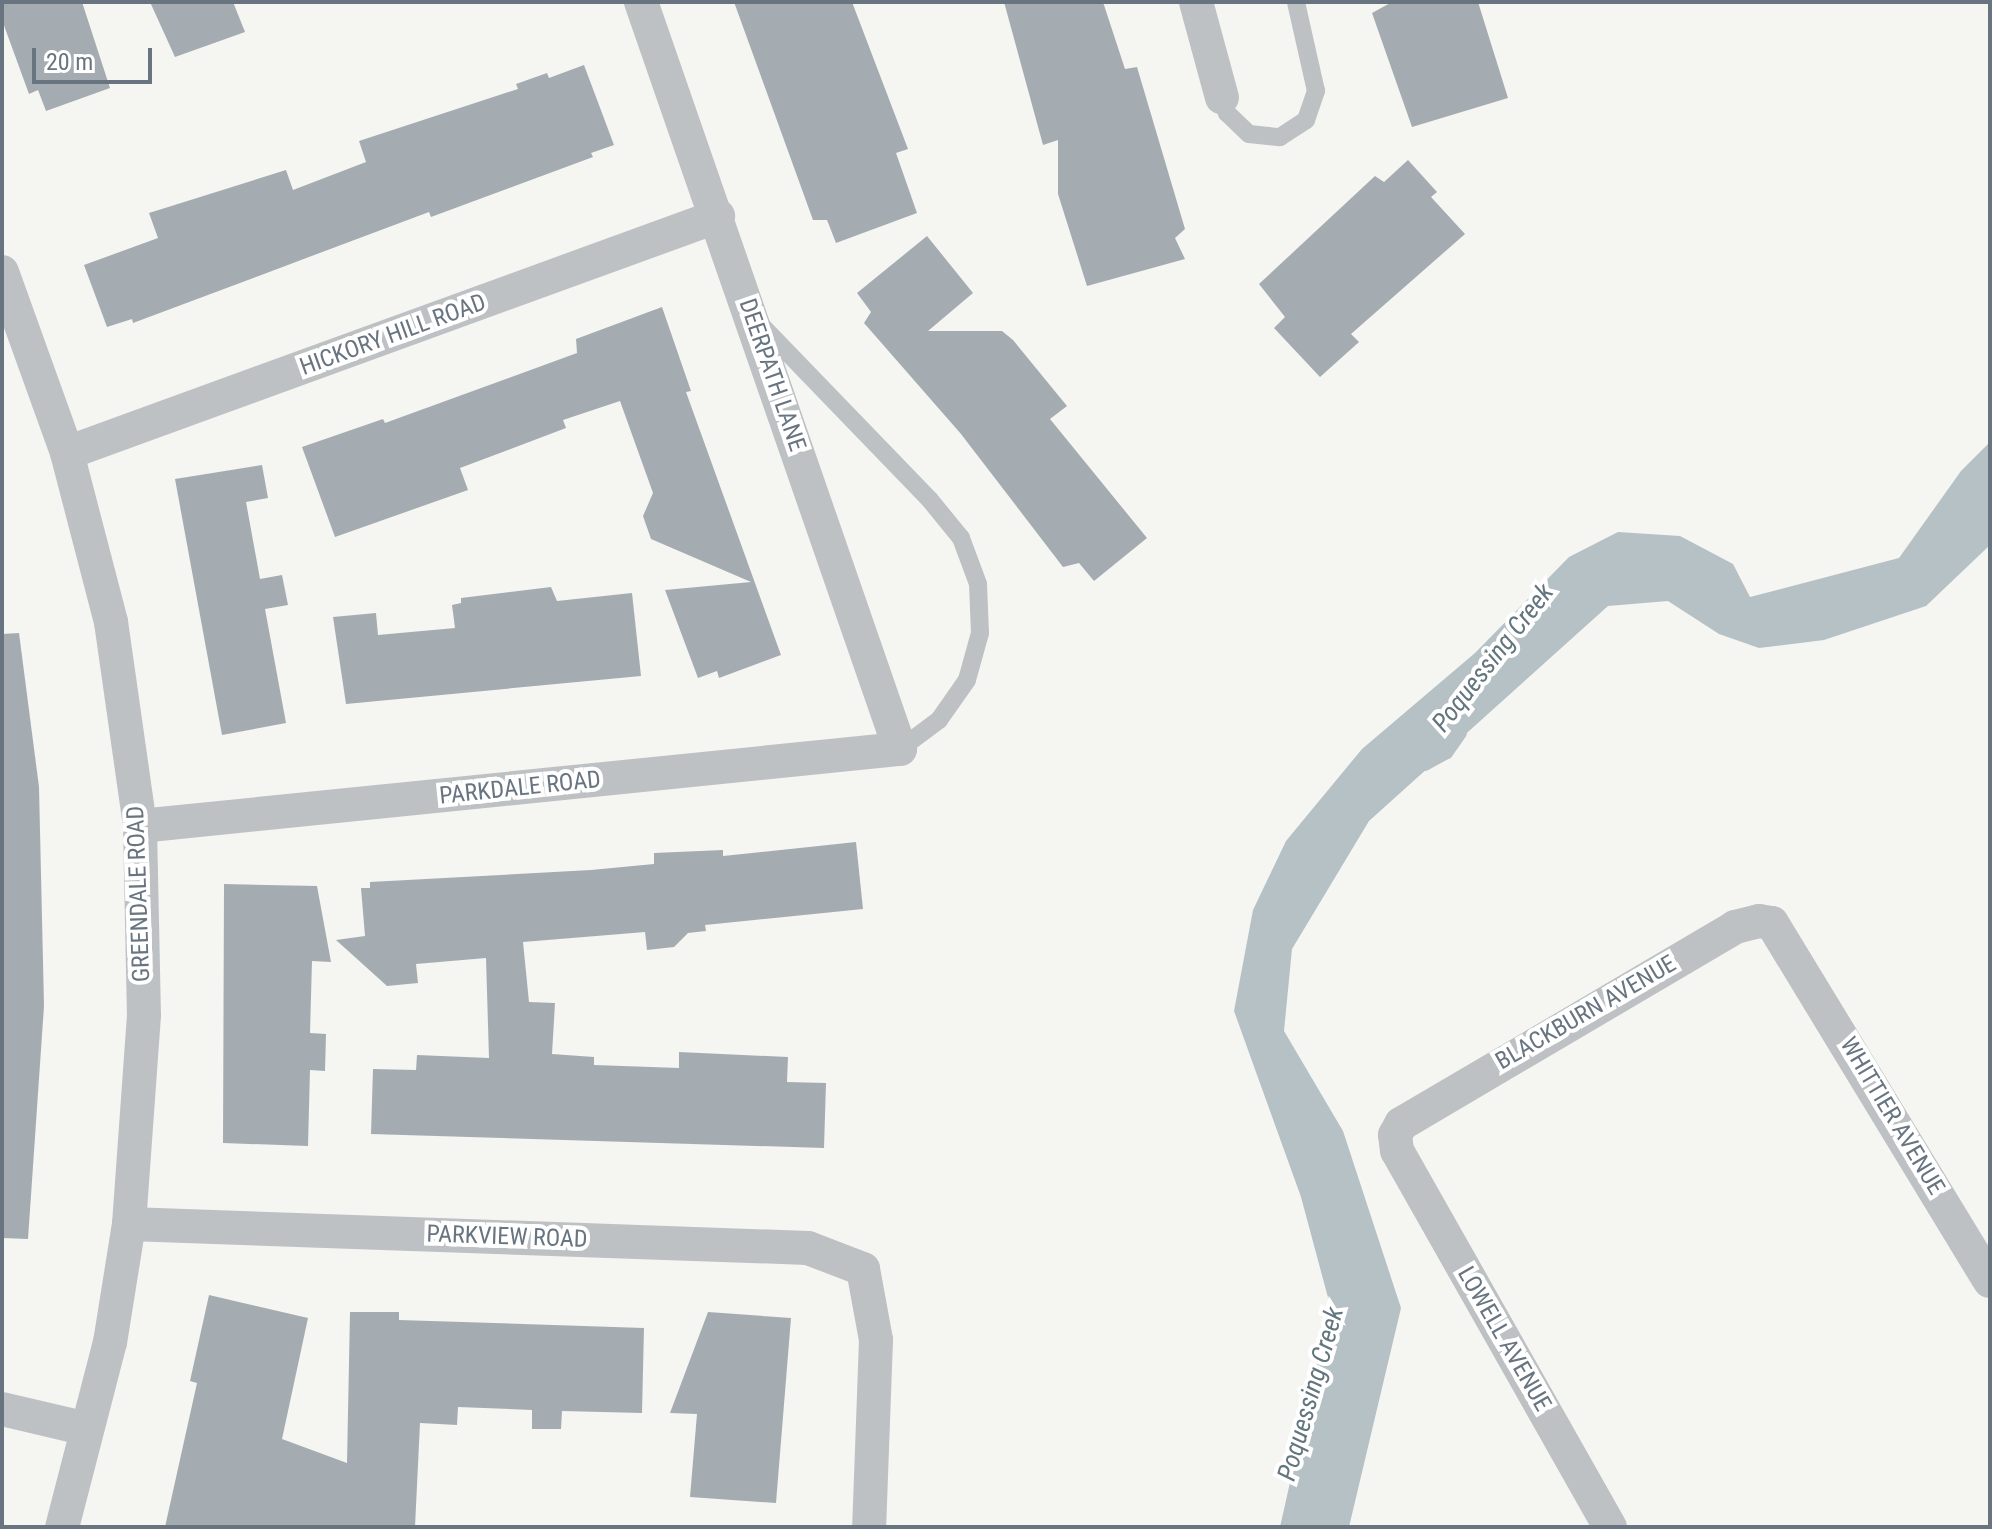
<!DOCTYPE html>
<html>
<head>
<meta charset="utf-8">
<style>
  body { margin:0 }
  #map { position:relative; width:1992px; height:1529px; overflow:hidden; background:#f5f5f2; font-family:"Roboto Condensed",sans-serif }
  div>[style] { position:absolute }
  .water>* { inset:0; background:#b6c1c5 }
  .stream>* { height:12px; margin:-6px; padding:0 6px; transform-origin:6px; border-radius:6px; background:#b6c1c5 }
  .building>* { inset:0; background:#a5acb1 }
  .lane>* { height:18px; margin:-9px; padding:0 9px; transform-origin:9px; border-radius:9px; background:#bdc1c4 }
  .street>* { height:34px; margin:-17px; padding:0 17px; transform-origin:17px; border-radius:17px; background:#bdc1c4 }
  span { translate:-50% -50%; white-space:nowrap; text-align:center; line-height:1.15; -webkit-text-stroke:8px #fff; paint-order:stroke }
  .street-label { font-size:24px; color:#687580 }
  .water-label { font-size:26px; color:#63767d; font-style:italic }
  .frame { position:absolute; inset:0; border:4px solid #687580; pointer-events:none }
  .scale { position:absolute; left:32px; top:48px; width:120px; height:36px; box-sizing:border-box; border:4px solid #687580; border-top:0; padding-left:10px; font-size:24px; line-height:28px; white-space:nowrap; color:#687580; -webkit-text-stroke:6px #fff; paint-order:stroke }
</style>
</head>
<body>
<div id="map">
  <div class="water">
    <i style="clip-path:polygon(1990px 442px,1990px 545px,1926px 606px,1824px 640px,1759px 648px,1719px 634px,1668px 601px,1608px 606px,1369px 821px,1292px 949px,1284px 1031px,1343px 1131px,1401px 1308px,1349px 1527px,1280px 1527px,1330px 1305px,1301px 1197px,1234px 1011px,1253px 910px,1286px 841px,1362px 749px,1475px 653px,1569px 557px,1618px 532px,1680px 536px,1733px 564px,1750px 597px,1899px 558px,1961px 471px)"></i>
  </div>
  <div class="stream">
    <i style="left:1425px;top:765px;width:25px;rotate:-29deg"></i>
    <i style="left:1447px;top:753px;width:24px;rotate:-55deg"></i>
  </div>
  <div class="building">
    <i style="clip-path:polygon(2px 2px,82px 2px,110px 88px,46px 111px,38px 90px,29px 94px,2px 20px)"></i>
    <i style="clip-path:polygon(150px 2px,233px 2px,245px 32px,175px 57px)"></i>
    <i style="clip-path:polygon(734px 2px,852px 2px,908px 149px,896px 153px,917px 213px,836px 243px,827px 220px,813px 220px)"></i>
    <i style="clip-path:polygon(1004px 2px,1103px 2px,1125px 69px,1137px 67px,1185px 229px,1175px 238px,1185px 259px,1087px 286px,1058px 194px,1058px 140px,1043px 145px)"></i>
    <i style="clip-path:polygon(1392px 2px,1478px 2px,1508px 98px,1412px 127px,1372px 13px)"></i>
    <i style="clip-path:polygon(584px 65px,614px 145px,591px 153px,593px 157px,431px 217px,429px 212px,133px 323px,132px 319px,107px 327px,84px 265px,158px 238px,149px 213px,286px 170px,293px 190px,366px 162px,359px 141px,518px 89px,516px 84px,547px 73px,549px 78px)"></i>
    <i style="clip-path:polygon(1408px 160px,1437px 192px,1431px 197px,1465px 234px,1351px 334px,1359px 342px,1320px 377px,1274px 328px,1285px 317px,1259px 284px,1375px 176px,1384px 182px)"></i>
    <i style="clip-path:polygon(927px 236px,973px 293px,928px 331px,1002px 331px,1013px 340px,1067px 406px,1050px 419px,1147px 538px,1094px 581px,1079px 563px,1063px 567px,961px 434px,864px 323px,871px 312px,857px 293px)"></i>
    <i style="clip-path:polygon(662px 307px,691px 391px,686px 392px,781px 655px,719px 678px,717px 671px,698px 678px,665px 590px,751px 582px,651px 539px,643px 516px,653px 493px,620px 401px,563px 420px,566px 428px,460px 468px,468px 490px,335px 537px,302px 447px,383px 419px,385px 423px,577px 353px,576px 339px)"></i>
    <i style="clip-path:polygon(262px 465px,268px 498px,246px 502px,260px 579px,282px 575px,288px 605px,265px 609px,286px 723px,222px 735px,175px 479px)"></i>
    <i style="clip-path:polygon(551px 587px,557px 601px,632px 593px,641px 676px,346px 704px,333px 617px,376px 613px,378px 635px,455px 628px,452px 605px,461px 603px,461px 598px)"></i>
    <i style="clip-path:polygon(19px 633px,39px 787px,44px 1006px,28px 1239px,2px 1238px,2px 634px)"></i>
    <i style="clip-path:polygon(856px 842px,863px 909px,705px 925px,706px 931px,688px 933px,674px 947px,647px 950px,645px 932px,523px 942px,529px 1002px,555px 1003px,552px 1054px,594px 1057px,594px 1065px,679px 1068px,679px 1052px,788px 1057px,787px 1082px,826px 1083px,824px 1148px,371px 1134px,373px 1069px,416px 1070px,417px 1055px,489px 1058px,486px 958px,416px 964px,418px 983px,387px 986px,336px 940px,365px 936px,361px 888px,370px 888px,370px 882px,591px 870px,654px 864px,654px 853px,723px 850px,723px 856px)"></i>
    <i style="clip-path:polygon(224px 884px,317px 886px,331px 962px,312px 961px,310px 1033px,326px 1034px,325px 1071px,310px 1070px,308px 1146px,223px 1143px)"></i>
    <i style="clip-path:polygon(209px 1295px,308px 1318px,282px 1439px,347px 1463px,350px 1312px,399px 1312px,399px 1320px,644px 1328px,642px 1413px,562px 1411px,561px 1429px,532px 1429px,532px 1410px,458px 1407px,457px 1425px,420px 1423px,415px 1527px,165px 1527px,197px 1383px,190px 1381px)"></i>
    <i style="clip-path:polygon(708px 1312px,791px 1318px,776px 1503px,690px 1497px,697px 1414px,670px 1413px)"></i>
  </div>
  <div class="lane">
    <i style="left:1222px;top:98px;width:16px;rotate:72deg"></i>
    <i style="left:1227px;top:113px;width:30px;rotate:44deg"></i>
    <i style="left:1249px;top:134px;width:31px;rotate:6deg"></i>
    <i style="left:1280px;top:137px;width:31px;rotate:-33deg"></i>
    <i style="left:1306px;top:120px;width:31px;rotate:-71deg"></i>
    <i style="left:1316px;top:91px;width:91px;rotate:-102.7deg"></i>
    <i style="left:761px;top:325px;width:243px;rotate:46deg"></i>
    <i style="left:930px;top:500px;width:49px;rotate:50.8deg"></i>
    <i style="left:961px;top:538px;width:49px;rotate:69.7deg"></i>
    <i style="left:978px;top:584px;width:49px;rotate:87.7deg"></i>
    <i style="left:980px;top:633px;width:49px;rotate:105.5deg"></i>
    <i style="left:967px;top:680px;width:49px;rotate:125deg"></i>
    <i style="left:939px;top:720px;width:49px;rotate:143.4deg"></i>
  </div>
  <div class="street">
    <i style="left:1196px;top:2px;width:99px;rotate:74.8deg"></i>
    <i style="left:2px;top:272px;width:192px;rotate:70.2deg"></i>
    <i style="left:67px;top:453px;width:175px;rotate:75.4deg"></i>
    <i style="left:111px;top:622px;width:206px;rotate:81.9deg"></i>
    <i style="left:140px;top:826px;width:189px;rotate:88.8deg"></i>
    <i style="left:144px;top:1015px;width:210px;rotate:94.1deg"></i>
    <i style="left:129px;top:1224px;width:120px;rotate:99.1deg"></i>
    <i style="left:110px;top:1342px;width:191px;rotate:104.5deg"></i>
    <i style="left:67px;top:453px;width:693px;rotate:-20deg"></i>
    <i style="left:140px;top:826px;width:764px;rotate:-5.79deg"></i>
    <i style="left:900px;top:749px;width:791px;rotate:-109.12deg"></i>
    <i style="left:129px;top:1224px;width:679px;rotate:2.02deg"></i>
    <i style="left:808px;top:1248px;width:59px;rotate:20.9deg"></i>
    <i style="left:863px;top:1269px;width:72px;rotate:79.6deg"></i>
    <i style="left:876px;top:1340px;width:187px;rotate:92.1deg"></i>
    <i style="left:2px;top:1409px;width:87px;rotate:13.2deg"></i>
    <i style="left:1610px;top:1527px;width:432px;rotate:-119.5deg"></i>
    <i style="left:1397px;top:1151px;width:16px;rotate:-97deg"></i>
    <i style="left:1395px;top:1135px;width:13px;rotate:-61deg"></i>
    <i style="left:1401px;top:1124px;width:388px;rotate:-30.5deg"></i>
    <i style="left:1735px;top:927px;width:25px;rotate:-14deg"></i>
    <i style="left:1759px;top:921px;width:13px;rotate:9deg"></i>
    <i style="left:1772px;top:923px;width:419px;rotate:58.7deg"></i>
  </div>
  <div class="street-label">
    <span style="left:393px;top:335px;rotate:-20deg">HICKORY HILL ROAD</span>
    <span style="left:772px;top:375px;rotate:71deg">DEERPATH LANE</span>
    <span style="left:520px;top:788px;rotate:-6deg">PARKDALE ROAD</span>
    <span style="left:139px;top:894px;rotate:-92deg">GREENDALE ROAD</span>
    <span style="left:1586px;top:1013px;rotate:-30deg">BLACKBURN AVENUE</span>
    <span style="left:1892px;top:1116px;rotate:59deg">WHITTIER AVENUE</span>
    <span style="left:507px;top:1237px;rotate:2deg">PARKVIEW ROAD</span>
    <span style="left:1504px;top:1339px;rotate:60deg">LOWELL AVENUE</span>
  </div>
  <div class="water-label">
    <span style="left:1493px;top:658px;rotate:-52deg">Poquessing Creek</span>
    <span style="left:1311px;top:1394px;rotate:-74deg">Poquessing Creek</span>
  </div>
  <div class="frame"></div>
  <div class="scale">20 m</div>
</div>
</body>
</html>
